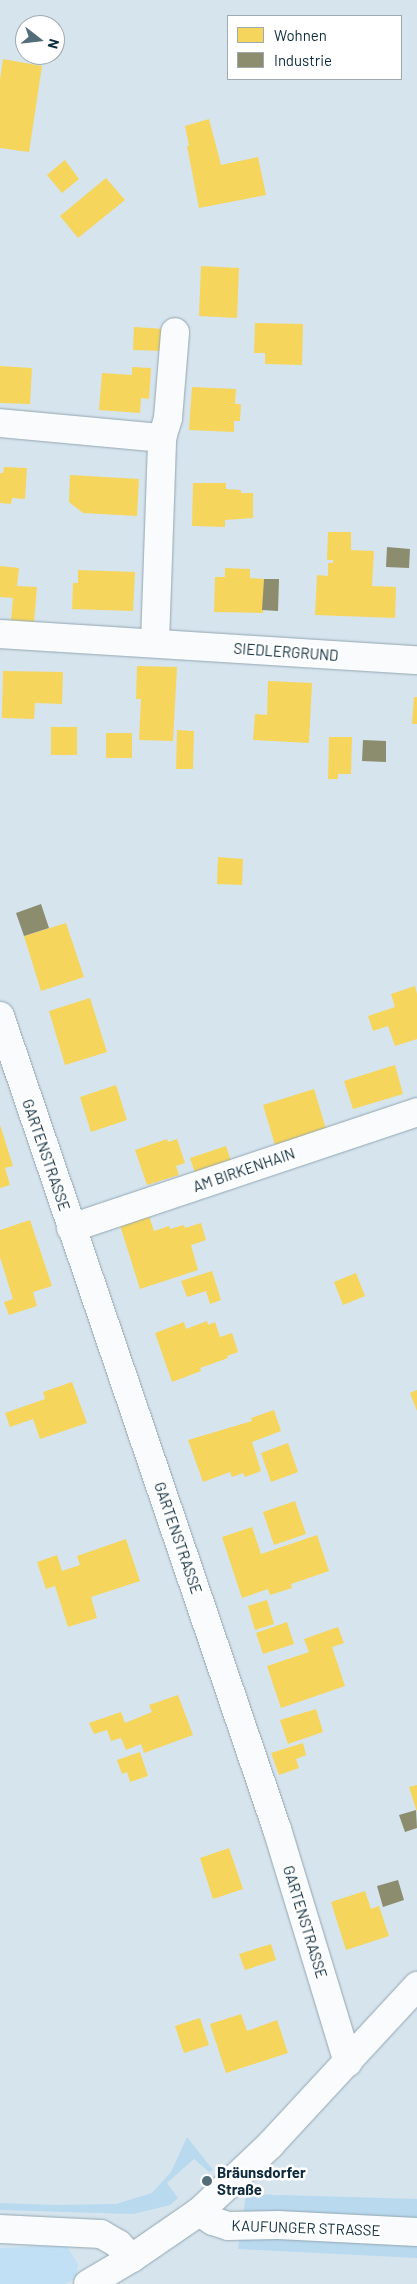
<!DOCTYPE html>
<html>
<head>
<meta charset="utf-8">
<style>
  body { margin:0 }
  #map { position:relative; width:417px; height:2284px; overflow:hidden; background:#d6e4ee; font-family:Barlow,sans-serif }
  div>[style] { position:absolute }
  .built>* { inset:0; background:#c1e0f5 }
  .green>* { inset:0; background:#b9d9ef }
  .homes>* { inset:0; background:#f6d55c }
  .industry>* { inset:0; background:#8c8c6e }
  .roads { filter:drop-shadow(0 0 1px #92a6b2) drop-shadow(0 0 1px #92a6b2) }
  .minor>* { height:28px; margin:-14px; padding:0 14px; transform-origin:14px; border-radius:14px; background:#f9fbfc }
  .major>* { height:28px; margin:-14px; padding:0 14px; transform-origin:14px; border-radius:14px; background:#f9fbfc }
  .dots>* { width:14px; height:14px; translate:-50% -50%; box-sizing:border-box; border:2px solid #fff; border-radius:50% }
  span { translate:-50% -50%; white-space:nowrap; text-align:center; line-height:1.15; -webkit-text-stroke:5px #fff; paint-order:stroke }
  .street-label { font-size:15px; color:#0d2b3c }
  .poi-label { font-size:15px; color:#0d2b3c; font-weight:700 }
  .left { translate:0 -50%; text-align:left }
  .legend { position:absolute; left:227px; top:15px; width:175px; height:65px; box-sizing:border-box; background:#fff; border:1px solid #9eaab1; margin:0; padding:6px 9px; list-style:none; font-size:15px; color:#0d2b3c }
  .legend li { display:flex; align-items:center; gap:10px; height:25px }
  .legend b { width:25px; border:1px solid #9eaab1 }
  .north { position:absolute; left:15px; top:15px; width:50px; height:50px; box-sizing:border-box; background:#fff; border:1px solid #9eaab1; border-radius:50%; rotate:106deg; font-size:14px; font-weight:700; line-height:20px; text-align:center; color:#0d2b3c }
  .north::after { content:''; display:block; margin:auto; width:18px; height:22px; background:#536c7a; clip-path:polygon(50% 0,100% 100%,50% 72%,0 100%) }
</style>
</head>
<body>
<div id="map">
  <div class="built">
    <i style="clip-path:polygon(66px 2245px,78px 2264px,76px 2278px,65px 2284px,0 2284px,0 2248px)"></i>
  </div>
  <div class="green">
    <i style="clip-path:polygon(187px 2137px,213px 2170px,209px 2172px,194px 2159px,167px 2183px,178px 2198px,170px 2205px,133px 2214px,0 2210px,0 2203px,55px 2205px,116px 2204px,152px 2193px,171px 2172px)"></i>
    <i style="clip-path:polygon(246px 2194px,417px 2199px,417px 2258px,238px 2249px)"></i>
  </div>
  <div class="homes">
    <i style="clip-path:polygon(3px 59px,42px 66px,29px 152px,0 148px,0 80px)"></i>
    <i style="clip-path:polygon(209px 119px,221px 165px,258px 157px,266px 195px,199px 208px,187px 146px,189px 146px,185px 126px)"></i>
    <i style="clip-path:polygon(65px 160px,79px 179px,62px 193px,47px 175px)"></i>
    <i style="clip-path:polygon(106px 178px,125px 200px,78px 238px,60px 216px)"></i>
    <i style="clip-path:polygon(201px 266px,239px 268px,237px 318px,199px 316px)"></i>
    <i style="clip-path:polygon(255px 323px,303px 324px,302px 365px,265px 364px,265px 353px,254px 353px)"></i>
    <i style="clip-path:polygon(134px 327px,165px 329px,164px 351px,133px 350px)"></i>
    <i style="clip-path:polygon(0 366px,32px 368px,30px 404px,0 403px)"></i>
    <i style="clip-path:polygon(132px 367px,151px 368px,149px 399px,141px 398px,140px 413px,99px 410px,102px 373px,132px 375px)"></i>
    <i style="clip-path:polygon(192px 387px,236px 389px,235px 404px,241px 404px,240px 421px,234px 421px,234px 432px,189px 430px)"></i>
    <i style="clip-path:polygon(4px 467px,27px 468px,25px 499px,12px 498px,11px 504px,0 503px,0 473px,3px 473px)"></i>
    <i style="clip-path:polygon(70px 475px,139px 479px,137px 516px,83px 513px,69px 502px)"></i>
    <i style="clip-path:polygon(193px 483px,226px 483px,226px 489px,241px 490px,241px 493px,253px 493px,253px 518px,225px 520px,225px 527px,192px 526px)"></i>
    <i style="clip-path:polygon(328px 532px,351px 532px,351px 550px,374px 551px,372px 586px,396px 587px,395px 618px,315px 615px,317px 575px,328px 576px,328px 563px,333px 563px,333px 560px,327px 560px)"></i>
    <i style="clip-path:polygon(0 566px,19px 568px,17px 586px,37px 587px,34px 622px,11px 620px,13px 598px,0 597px)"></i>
    <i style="clip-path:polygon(225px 568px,250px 569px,250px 578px,264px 579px,263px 613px,214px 612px,215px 577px,225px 577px)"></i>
    <i style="clip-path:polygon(78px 570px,135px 572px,133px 611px,72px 609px,73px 583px,78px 583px)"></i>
    <i style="clip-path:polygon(137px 666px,177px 667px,173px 741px,139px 740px,141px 699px,136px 699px)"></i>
    <i style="clip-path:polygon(3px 671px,63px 672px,62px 704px,35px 703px,34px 719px,2px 718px)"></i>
    <i style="clip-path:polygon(268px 681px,312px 683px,309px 743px,253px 740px,255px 714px,267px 715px)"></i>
    <i style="clip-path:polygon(414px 697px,417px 697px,417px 724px,412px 724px)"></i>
    <i style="clip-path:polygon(51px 727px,77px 727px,77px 755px,51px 755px)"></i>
    <i style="clip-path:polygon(177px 730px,194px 731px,193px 769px,176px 769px)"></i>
    <i style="clip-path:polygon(106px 733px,132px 733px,132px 758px,106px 758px)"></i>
    <i style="clip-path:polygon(329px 737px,352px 737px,351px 774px,338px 774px,338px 779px,328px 779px)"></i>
    <i style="clip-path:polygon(218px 857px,243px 859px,242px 885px,217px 884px)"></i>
    <i style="clip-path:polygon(66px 923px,84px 977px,41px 991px,24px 936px)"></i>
    <i style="clip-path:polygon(415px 986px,417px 994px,417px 1039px,395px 1046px,388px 1026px,373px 1031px,368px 1016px,395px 1007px,391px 994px)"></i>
    <i style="clip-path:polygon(90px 998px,107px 1052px,65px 1065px,49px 1011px)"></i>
    <i style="clip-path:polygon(395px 1065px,403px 1094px,353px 1109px,344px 1081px)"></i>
    <i style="clip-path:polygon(116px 1085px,127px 1120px,91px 1132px,80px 1097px)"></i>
    <i style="clip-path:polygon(314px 1089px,326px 1129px,275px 1145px,263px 1105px)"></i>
    <i style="clip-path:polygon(0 1125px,13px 1166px,5px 1168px,10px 1185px,0 1188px)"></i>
    <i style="clip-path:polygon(167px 1139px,168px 1142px,177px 1139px,185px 1163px,176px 1166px,179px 1175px,147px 1185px,135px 1150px)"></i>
    <i style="clip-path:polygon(226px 1146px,232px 1164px,196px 1176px,190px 1158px)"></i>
    <i style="clip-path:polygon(148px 1213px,154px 1231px,169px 1226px,170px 1229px,184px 1225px,185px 1228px,201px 1223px,206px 1240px,191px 1245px,198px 1270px,140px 1289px,119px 1222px)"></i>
    <i style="clip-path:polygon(30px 1220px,52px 1286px,33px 1292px,37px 1306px,9px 1315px,4px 1302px,13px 1299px,0 1257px,0 1230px)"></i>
    <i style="clip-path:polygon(212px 1271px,221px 1300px,210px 1304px,206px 1291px,187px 1297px,181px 1281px)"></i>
    <i style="clip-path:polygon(356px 1273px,365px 1296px,343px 1305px,334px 1282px)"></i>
    <i style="clip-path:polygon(207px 1321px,208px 1325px,215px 1322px,220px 1337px,232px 1333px,238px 1352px,227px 1356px,228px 1358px,200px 1368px,201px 1371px,172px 1382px,155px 1333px,184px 1322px,186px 1329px)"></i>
    <i style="clip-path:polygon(72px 1382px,87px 1423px,40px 1439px,33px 1419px,10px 1427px,5px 1413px,45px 1399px,43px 1392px)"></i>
    <i style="clip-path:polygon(417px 1390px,417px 1411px,410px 1393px)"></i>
    <i style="clip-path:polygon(274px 1410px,281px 1431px,252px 1442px,261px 1471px,245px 1477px,243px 1473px,232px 1477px,230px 1472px,203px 1482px,188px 1440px,252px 1421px,251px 1418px)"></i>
    <i style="clip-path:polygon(288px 1443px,298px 1472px,271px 1482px,261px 1453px)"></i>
    <i style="clip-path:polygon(295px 1501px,306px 1534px,274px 1545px,263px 1512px)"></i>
    <i style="clip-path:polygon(252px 1527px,261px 1554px,317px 1535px,329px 1571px,291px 1584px,292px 1588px,270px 1595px,268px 1589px,242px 1598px,222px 1537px)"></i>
    <i style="clip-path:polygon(126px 1539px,140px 1581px,91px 1597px,97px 1618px,68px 1627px,55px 1586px,46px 1589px,37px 1562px,57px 1555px,62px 1571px,80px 1565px,77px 1556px)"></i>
    <i style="clip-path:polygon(267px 1600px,274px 1624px,255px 1630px,248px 1606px)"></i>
    <i style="clip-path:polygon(287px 1622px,294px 1644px,263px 1654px,256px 1633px)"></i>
    <i style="clip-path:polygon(338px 1627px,344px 1643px,332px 1647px,345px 1686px,281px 1708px,267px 1666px,309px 1652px,304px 1639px)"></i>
    <i style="clip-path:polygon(178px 1695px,193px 1735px,144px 1753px,141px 1744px,126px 1750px,121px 1738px,111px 1741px,107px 1730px,94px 1734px,89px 1723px,121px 1712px,125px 1723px,152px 1712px,149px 1705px)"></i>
    <i style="clip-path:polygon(316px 1709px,323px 1732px,288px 1744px,280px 1720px)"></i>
    <i style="clip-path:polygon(303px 1743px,306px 1755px,296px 1759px,299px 1768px,279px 1775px,271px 1753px)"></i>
    <i style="clip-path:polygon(140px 1752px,148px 1776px,130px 1782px,127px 1772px,122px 1774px,117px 1760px)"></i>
    <i style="clip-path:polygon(417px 1785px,417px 1812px,409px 1787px)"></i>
    <i style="clip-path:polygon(229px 1848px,243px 1889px,213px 1899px,200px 1858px)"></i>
    <i style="clip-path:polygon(365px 1891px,371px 1909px,379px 1906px,389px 1936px,346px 1950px,331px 1902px)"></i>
    <i style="clip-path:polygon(271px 1944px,276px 1960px,245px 1970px,239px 1954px)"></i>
    <i style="clip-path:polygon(241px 2014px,247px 2031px,277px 2020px,288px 2053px,226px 2073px,210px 2024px)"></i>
    <i style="clip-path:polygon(200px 2018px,209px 2045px,184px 2053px,175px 2026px)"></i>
  </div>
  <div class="industry">
    <i style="clip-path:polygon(387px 547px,410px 549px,409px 568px,386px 567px)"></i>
    <i style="clip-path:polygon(264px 579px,279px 579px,278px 611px,262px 610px)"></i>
    <i style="clip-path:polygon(363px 740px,386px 741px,386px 762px,362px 761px)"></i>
    <i style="clip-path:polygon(41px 904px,49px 928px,24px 936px,16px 913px)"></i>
    <i style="clip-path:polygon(416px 1810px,417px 1828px,405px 1832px,399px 1815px)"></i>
    <i style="clip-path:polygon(398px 1880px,404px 1900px,383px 1907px,377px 1886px)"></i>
  </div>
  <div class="roads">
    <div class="minor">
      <i style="left:0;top:423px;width:163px;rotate:5.3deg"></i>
      <i style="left:0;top:634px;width:418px;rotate:3.6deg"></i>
      <i style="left:155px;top:643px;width:205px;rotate:-88deg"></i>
      <i style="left:162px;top:438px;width:21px;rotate:-73deg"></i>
      <i style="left:168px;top:418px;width:86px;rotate:-85.3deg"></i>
      <i style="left:0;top:1016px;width:859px;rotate:71.19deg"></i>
      <i style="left:277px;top:1829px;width:244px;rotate:73.1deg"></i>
      <i style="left:71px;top:1228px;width:365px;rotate:-18.5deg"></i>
      <i style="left:199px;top:2212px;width:98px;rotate:-43.3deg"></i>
      <i style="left:270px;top:2145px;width:217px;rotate:-47.2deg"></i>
      <i style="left:0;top:2229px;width:101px;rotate:2.8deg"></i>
      <i style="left:101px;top:2234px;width:20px;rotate:30deg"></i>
      <i style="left:118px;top:2244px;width:20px;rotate:45deg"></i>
    </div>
    <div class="major">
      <i style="left:88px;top:2284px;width:51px;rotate:-30.6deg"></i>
      <i style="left:132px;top:2258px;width:81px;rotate:-34.5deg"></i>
      <i style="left:199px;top:2212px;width:17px;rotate:33deg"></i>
      <i style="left:213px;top:2221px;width:16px;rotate:18deg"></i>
      <i style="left:228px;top:2226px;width:50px;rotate:-1.1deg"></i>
      <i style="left:278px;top:2225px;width:139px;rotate:2.9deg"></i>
    </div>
  </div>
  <div class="dots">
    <i style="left:207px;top:2181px;background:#536c7a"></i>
  </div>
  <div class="street-label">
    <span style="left:286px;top:652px;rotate:4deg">SIEDLERGRUND</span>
    <span style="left:46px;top:1155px;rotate:71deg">GARTENSTRASSE</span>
    <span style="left:244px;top:1170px;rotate:-19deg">AM BIRKENHAIN</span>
    <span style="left:178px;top:1538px;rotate:71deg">GARTENSTRASSE</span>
    <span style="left:305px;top:1922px;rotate:73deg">GARTENSTRASSE</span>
    <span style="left:306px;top:2228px;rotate:2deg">KAUFUNGER STRASSE</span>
  </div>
  <div class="poi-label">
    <span class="left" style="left:217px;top:2181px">Bräunsdorfer<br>Straße</span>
  </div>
  <ul class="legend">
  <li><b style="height:14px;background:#f6d55c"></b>Wohnen</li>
  <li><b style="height:14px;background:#8c8c6e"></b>Industrie</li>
  </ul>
  <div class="north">N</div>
</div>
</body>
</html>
